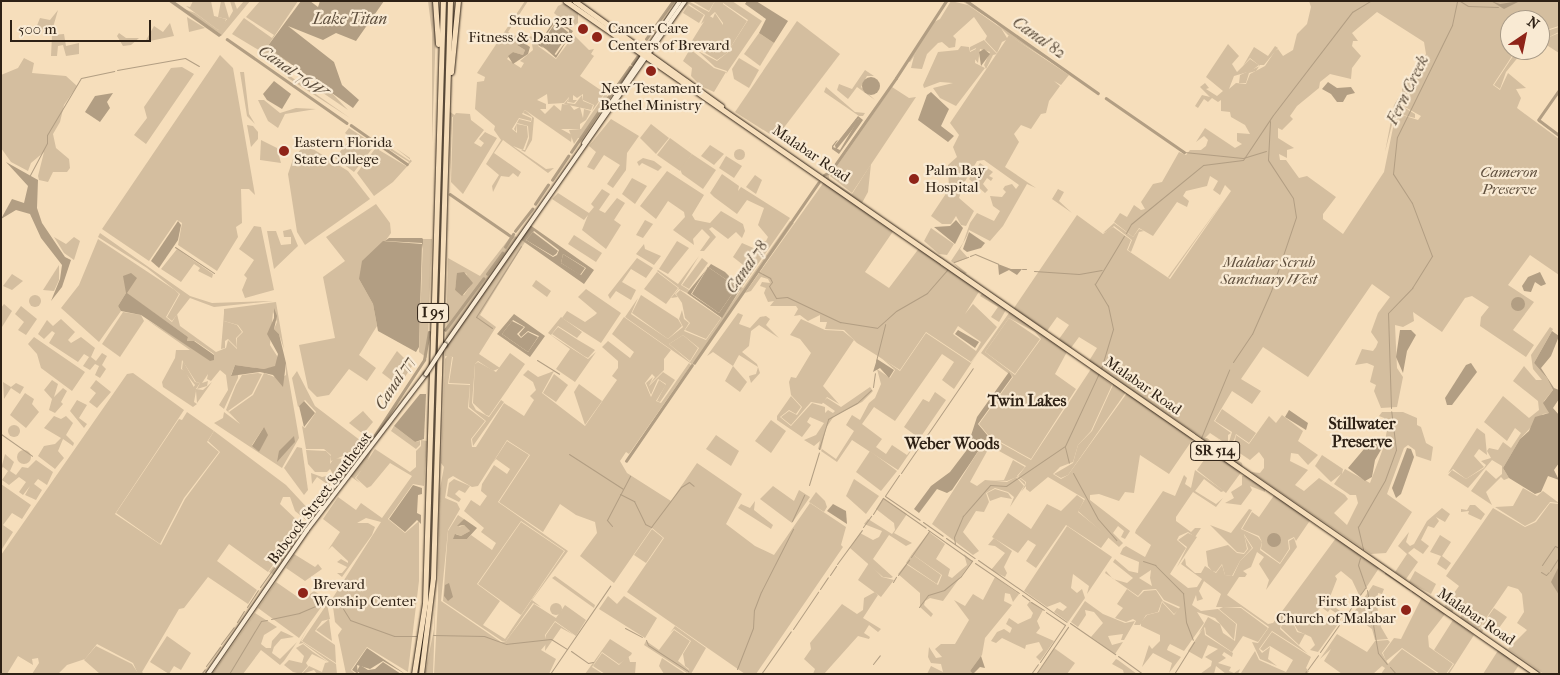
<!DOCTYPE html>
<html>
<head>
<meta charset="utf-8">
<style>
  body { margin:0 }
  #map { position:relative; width:1560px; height:675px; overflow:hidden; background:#f6debb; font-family:"IM FELL French Canon",serif }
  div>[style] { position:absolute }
  .green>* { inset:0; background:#d4be9f }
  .round { border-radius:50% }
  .water>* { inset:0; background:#b29e83 }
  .stream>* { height:1px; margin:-0.5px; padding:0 0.5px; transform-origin:0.5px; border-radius:0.5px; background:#b29e83 }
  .canal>* { height:2.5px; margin:-1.25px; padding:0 1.25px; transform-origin:1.25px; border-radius:1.25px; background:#b29e83 }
  .roads { filter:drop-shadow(0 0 1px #2e2115) drop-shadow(0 0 1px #2e2115) }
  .secondary>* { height:4px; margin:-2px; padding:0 2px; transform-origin:2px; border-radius:2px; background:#f9ead3 }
  .primary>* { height:4.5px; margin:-2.25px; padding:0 2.25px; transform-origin:2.25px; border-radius:2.25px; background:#f6debb }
  .motorway>* { height:5px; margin:-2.5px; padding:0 2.5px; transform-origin:2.5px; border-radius:2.5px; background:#f6debb }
  .bridges { filter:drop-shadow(0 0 1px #2e2115) drop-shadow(0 0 1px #2e2115) }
  .secondary-bridge>* { height:4px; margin:-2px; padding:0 2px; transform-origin:2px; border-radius:2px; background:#f9ead3 }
  .dots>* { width:14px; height:14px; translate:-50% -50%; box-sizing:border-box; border:2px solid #f9ead3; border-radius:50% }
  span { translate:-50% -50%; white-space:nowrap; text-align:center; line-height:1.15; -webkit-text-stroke:4.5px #f9ead3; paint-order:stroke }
  .shield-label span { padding:1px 4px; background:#f9ead3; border:1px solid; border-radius:4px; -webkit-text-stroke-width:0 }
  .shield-label { font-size:14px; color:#2e2115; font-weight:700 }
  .poi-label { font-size:15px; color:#2e2115 }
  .right { translate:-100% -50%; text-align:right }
  .left { translate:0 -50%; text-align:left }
  .street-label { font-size:15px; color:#2e2115 }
  .park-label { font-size:15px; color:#60503e; font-style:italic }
  .water-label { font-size:16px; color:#5c4d3c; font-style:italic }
  .neighbourhood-label { font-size:16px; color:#2e2115; font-weight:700 }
  .frame { position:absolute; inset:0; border:2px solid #2e2115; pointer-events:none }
  .north { position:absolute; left:1500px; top:10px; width:50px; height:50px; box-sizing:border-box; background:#f9ead3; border:1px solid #a89a87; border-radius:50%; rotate:34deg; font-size:14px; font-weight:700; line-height:20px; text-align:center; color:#2e2115 }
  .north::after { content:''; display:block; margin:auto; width:18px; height:22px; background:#8f2418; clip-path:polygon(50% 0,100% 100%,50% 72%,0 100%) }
  .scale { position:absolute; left:10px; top:20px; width:141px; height:22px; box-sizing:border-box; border:2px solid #2e2115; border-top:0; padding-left:6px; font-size:15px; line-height:18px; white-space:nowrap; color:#2e2115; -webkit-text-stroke:4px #f9ead3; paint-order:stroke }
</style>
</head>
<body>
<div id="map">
  <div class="green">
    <i style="clip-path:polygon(193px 1px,211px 1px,214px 16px,226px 19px,223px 27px,218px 30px,186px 6px,190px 7px)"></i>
    <i style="clip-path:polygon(221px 1px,224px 1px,229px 18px,233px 11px,230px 1px,234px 1px,237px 9px,244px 1px,250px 1px,222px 35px,184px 9px,195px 13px,218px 30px,227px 19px,218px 17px)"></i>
    <i style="clip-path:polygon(260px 1px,298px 1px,267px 47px,287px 61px,283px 64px,276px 59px,272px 64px,261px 56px,262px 52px,232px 34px,244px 18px,272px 38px,274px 35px,246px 17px)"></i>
    <i style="clip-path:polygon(428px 1px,433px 1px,436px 29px,432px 143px,432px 33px)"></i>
    <i style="clip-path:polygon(525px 1px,528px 1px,508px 32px,526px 41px,528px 36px,535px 37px,531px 42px,517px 45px,525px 50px,523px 55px,513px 52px,507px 59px,521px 68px,524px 63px,520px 61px,533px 50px,532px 44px,536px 39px,539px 41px,538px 46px,556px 59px,574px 35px,589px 50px,594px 49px,591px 54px,594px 56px,580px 76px,605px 93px,592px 111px,594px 105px,583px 100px,583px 94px,577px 98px,573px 95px,573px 100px,577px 100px,574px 103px,568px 102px,569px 97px,564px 103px,548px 104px,547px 94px,537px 100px,546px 104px,546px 109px,540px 109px,545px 114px,554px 105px,561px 111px,562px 104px,570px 105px,574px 110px,580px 107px,583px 118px,584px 109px,591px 111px,586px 120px,580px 124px,580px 129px,561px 129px,572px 135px,571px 142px,525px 110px,522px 114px,531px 118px,531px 121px,519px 118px,512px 129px,517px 133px,517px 124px,527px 126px,528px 137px,523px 150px,513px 146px,546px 169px,554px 168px,548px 173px,503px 140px,494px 153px,521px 172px,518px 177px,513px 173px,509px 177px,501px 176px,493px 192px,492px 186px,499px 175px,486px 164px,501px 140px,494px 130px,495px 126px,475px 109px,477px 82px,484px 81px,485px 77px,477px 73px)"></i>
    <i style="clip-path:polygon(688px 1px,709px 12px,715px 1px,732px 1px,762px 21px,726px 74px,727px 71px,715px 67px,698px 51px,717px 61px,727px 53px,748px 20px,723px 3px,723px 23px,715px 12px,701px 24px,705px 15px,689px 4px,681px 11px)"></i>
    <i style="clip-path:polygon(692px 1px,715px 1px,709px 11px)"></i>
    <i style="clip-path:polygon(951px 1px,968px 5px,1001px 28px,1007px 38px,1009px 35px,1069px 75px,1061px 85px,1054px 81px,1060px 86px,1049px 101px,1046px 113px,1041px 114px,1031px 129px,1021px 125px,1014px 134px,1019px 142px,1005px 167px,1036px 188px,1027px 184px,1003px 226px,990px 241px,969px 230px,967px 236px,960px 249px,968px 258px,954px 263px,967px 273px,965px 274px,951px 261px,963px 243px,970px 223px,977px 213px,994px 221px,1000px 211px,993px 206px,990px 196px,1002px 197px,1006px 192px,1003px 189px,1005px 186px,1012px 184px,1016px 189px,1019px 185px,984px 160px,977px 161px,964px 183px,959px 198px,974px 211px,966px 226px,961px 225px,956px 216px,951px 224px,942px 224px,931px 216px,949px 189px,948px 165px,957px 157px,953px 147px,959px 135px,950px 123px,1006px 40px,1002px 42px,997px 53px,985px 40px,987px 36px,974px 17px,953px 36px,956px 39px,955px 47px,949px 48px,942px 42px,938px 43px,927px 54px,922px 69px,911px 68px,914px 56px,934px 22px,940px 19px)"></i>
    <i style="clip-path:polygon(962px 1px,965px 1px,1067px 72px,1008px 35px,996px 23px)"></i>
    <i style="clip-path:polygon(evenodd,1309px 1px,1559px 1px,1559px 26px,1540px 32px,1540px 20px,1510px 20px,1510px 50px,1516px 50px,1493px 85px,1500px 90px,1508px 73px,1526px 88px,1516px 89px,1521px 98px,1517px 108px,1559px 139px,1559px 275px,1530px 255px,1508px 285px,1534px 302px,1513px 330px,1534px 345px,1526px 357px,1480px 326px,1481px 317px,1489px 307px,1472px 296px,1465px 298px,1442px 332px,1413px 312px,1414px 321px,1403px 327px,1395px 325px,1397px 368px,1403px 377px,1397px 407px,1381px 408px,1374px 391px,1376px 385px,1370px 382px,1374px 366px,1367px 363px,1355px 365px,1362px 349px,1373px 351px,1376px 347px,1378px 342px,1371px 332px,1378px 313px,1390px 297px,1372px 284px,1308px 377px,1263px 347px,1241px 379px,1261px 391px,1252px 404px,1232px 391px,1214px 421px,1231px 433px,1228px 435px,1228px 442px,1225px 443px,1210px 433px,1204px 439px,1089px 361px,1097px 348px,1079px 337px,1071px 348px,1059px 339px,1069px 325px,1057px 317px,1047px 331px,1014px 308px,1077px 215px,1103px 234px,1113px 227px,1131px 240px,1127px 250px,1170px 279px,1231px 191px,1225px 185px,1220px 195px,1213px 190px,1218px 181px,1210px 176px,1207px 186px,1186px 191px,1183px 196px,1189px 201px,1187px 207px,1177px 202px,1153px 236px,1139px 228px,1133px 237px,1114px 222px,1120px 213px,1127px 217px,1134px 205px,1141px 210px,1145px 209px,1141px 202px,1153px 184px,1162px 182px,1179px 152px,1186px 155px,1190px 150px,1201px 150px,1206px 146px,1208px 140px,1204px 136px,1196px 142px,1205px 128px,1235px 148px,1242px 144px,1237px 141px,1237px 133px,1250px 134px,1245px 125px,1231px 117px,1230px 112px,1221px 111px,1221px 100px,1218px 102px,1212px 98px,1208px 102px,1204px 99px,1198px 108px,1195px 106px,1202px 95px,1210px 97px,1200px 87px,1205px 83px,1209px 88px,1206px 89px,1217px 96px,1223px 91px,1206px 77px,1228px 44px,1239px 56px,1232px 64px,1237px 72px,1250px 59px,1259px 65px,1251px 71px,1234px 76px,1229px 89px,1236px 83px,1246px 84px,1250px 74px,1265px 66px,1275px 51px,1278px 49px,1283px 56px,1293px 50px,1297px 34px,1307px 24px,1311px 7px,1309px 1px,1377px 12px,1424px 42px,1426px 54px,1402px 89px,1403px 106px,1421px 116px,1418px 120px,1396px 113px,1384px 172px,1343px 234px,1323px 219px,1323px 214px,1336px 197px,1307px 176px,1299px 178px,1286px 160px,1280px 160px,1279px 154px,1287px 158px,1287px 150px,1294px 148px,1278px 138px,1278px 128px,1282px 130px,1293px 119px,1290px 116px,1297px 106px,1319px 88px,1320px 82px,1330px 74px,1351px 79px,1352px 68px,1361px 56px,1352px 46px,1353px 41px,1358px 41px,1352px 33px,1377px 12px)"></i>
    <i style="clip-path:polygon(566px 2px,578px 12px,578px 23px,571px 28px,554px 13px,558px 6px)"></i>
    <i style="clip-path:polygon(723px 4px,747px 21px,727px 53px,717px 60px,690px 44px,708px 15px,713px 18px,715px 13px,723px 25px)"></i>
    <i style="clip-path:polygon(688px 5px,704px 15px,699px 23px,683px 13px)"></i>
    <i style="clip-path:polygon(58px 10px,52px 31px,36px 28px,40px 18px,50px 20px)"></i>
    <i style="clip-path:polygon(187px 17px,205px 28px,189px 32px)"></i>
    <i style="clip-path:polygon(797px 21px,840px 54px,776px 138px,735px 112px)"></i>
    <i style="clip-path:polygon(170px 23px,174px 36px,145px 42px,154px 26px,163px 32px)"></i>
    <i style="clip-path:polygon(933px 24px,931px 31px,910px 62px,907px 61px)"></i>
    <i style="clip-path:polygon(1559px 27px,1559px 32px,1545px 39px,1544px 44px,1540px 42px,1540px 33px)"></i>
    <i style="clip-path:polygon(119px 33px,126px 38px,139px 38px,131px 45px,123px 46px,117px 36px)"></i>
    <i style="clip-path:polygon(759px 33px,774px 43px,760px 66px,744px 54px)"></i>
    <i style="clip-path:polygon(1559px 33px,1559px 53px,1545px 44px,1547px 38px)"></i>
    <i style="clip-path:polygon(64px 34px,66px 46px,79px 43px,79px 54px,66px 56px,63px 45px,58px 46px,57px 56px,51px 56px,52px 35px)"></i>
    <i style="clip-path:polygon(984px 40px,997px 54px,993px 55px,986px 69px,984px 65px,990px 52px,980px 49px,978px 63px,974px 58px,976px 48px,970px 51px,970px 47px)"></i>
    <i style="clip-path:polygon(961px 46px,969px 47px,970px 52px,976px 49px,975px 63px,985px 68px,956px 106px,940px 98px,933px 88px,953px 83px,940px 82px,924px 88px,923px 85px,938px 52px,958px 50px)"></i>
    <i style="clip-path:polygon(1275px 46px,1278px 48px,1264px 65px,1260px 65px,1256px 71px,1249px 73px,1246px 83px,1239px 83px,1240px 75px,1260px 66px,1250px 58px,1243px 66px,1254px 47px,1268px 56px)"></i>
    <i style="clip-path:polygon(690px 49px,714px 68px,726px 72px,714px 92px,701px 86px,691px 76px,692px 68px,683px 61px)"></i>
    <i style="clip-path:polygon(1517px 50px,1524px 50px,1506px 72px,1500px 89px,1494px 85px)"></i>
    <i style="clip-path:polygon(220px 55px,233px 68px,255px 195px,249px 189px,241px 189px,242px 223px,236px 227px,238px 237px,217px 271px,178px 245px,182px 223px,177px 220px,149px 261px,102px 229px)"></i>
    <i style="clip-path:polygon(24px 58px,34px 63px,32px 73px,66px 76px,77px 86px,64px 105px,60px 122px,53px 134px,56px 148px,69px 159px,70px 168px,67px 172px,53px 172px,48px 182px,39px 180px,38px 176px,44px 152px,31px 163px,28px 171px,11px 162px,1px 148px,1px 75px,18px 68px)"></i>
    <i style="clip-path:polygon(739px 58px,759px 70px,749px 88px,734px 79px,732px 69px)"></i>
    <i style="clip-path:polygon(290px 62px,326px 87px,348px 110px,323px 93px,323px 89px)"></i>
    <i style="clip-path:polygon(182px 67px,194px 74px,146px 144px,134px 135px,147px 118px,144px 107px,171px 68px)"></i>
    <i style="clip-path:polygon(865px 70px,874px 76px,867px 76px,861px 87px,875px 100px,857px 87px,848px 99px,837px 90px,839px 84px,852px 89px)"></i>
    <i style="clip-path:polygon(240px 72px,244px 72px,249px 114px,255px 124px,247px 116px)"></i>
    <i style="clip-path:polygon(287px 74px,350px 118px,288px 78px)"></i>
    <i style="clip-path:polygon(826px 87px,855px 112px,865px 113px,863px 116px,859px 116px,824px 92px)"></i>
    <i style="clip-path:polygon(892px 87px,909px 98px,916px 97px,852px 193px,830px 176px)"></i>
    <i style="clip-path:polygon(1402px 92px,1402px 106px,1415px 114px,1415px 118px,1395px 113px,1385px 152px,1394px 105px)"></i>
    <i style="clip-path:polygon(605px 94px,610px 98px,581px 138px,578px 138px,574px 144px,569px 130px,581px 129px)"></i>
    <i style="clip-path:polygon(582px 95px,583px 101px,593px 105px,591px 110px,564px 104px,569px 98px,567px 103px,575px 104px)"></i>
    <i style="clip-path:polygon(258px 100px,264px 100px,280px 113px,296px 108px,316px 109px,285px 114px,278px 128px,268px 121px)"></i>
    <i style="clip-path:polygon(877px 104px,829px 176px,829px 179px,852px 194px,871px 164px,868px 192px,862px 203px,825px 178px)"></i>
    <i style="clip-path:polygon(525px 110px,534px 118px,532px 140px,525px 152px,521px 150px,525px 150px,529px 138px,528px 126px,517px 123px,516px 132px,514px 129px,519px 119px,531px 122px,532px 117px,523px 113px)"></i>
    <i style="clip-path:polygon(450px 112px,456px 116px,452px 117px,450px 181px)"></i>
    <i style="clip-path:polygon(456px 113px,470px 114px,471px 120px,484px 130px,474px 143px,481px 147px,484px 143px,479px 139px,485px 132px,497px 138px,463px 194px,451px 182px,453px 117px)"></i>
    <i style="clip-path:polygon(611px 119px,639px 136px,627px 153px,626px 170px,613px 188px,607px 184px,620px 165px,604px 155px,594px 170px,587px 167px,596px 152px,589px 146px)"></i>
    <i style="clip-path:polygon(651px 124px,669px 138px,656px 154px,640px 138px)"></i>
    <i style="clip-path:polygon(247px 125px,253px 126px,258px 132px,258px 139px,251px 147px)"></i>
    <i style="clip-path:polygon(349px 128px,375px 145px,354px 172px,335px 158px,351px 138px,345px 133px)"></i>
    <i style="clip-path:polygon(evenodd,383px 138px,412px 161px,393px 182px,374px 196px,357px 173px,383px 138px,384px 140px,410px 158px,410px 161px,383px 143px,384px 140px,383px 138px,382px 145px,409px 162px,406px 166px,379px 150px,382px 145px)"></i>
    <i style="clip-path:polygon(670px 138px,692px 154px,680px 171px,657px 155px)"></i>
    <i style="clip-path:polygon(261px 140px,277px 148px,281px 163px,260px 160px)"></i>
    <i style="clip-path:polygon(305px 144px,348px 171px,370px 199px,305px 245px,297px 232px,288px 174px,293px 159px)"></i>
    <i style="clip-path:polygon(710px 145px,724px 154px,714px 165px,701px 156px)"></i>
    <i class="round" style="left:733.5px;top:148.5px;width:11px;height:11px"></i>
    <i style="clip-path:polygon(692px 154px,716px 170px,703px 189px,682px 174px,680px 169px)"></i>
    <i style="clip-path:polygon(726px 156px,742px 166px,734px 178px,719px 168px)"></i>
    <i style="clip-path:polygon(643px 158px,654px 161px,662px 167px,658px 171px,642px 163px,639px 166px,637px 162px)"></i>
    <i style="clip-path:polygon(980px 163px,993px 172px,989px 176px,993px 178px,991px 181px,987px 178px,983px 184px,988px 190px,985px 193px,969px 179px)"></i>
    <i style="clip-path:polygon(667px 171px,704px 195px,692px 215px,695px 220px,710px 223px,721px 211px,743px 224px,745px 231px,742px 238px,736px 232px,728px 239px,712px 227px,709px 229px,716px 237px,704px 251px,700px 251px,710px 237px,702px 229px,693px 239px,694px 245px,673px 230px,685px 217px,684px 212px,668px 201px,656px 219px,640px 206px)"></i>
    <i style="clip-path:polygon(722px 174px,739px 186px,738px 191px,741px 187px,790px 218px,742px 287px,737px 282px,747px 268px,733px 257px,742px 243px,758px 250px,762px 241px,766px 241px,768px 237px,758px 225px,764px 208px,747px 200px,737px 214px,714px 197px,710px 193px)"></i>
    <i style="clip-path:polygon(755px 175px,762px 180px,756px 194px,746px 187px)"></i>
    <i style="clip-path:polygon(632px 178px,647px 186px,635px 204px,622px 194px)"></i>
    <i style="clip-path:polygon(evenodd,824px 182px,894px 230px,865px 272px,889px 288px,920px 247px,980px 290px,965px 314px,973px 304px,997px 327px,971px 362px,926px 332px,900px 370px,857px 343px,844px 330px,825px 329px,827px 322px,820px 322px,820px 315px,808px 321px,800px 315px,794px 316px,798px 309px,796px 306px,770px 306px,774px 301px,768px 302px,764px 293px,766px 288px,760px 286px,762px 282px,770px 283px,768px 279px,761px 277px,751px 291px,745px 293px,824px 182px,958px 326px,981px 342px,976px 351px,953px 334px,958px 326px)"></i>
    <i style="clip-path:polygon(602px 189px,610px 194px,599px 210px,605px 213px,617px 198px,625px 203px,614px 220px,621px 225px,606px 249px,582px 230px,588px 215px,584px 220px,552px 199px,558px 193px,589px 213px,594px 207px,591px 204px)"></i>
    <i style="clip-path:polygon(1058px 189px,1064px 192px,1059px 201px,1072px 213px,1052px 199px)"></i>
    <i style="clip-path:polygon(1224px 200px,1169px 278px,1168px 277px)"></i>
    <i style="clip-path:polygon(376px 204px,390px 223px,391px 233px,359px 279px,373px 304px,377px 326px,359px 355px,376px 368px,367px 381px,349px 369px,329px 395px,317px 397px,308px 388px,299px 345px,335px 338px,323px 277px,345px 261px,326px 237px)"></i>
    <i style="clip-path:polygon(645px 220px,653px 224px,643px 238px,636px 235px)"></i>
    <i style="clip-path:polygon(evenodd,790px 221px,794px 223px,693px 365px,625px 317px,638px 298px,631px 314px,668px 339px,683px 327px,679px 319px,682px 310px,684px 319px,689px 323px,684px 331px,706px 340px,740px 291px,740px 286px,743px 288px,790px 221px,683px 335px,699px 348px,690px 362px,669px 344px,683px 335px)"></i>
    <i style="clip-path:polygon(1114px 223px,1133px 237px,1139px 229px,1144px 231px,1139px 232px,1131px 252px,1128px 250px,1132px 240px,1114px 226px,1108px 231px,1103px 233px)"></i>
    <i style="clip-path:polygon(254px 226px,261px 227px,274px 290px,245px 298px,242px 290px,247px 278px,244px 275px,254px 260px,239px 249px)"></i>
    <i style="clip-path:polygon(931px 228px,954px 244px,947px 255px,939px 254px,924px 241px)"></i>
    <i style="clip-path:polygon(291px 229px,298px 246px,274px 269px,267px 231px,276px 231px,281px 245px,291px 244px,291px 237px,284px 237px,283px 231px)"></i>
    <i style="clip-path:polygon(100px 233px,190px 296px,212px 303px,273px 301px,214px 307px,190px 298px,172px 321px,167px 317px,180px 294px,147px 268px,98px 237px)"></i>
    <i style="clip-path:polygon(evenodd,512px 235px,519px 238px,446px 343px,448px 258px,480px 276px,512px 235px,466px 273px,471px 285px,464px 295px,455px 290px,456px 282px,466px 273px)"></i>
    <i style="clip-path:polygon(574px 235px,602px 253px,596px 262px,568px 244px)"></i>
    <i style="clip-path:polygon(54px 237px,66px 244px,74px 237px,80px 241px,74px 260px,64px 253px)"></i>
    <i style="clip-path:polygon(98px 239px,175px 290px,179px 294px,166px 317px,172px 322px,177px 314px,180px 326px,216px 352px,226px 348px,228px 340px,237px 349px,237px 338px,243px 332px,238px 325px,224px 321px,224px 309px,276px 302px,284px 349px,279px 334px,274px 329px,277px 322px,273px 312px,270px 345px,279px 359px,275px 367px,264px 369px,235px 365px,231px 375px,238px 375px,238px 378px,224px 409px,219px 405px,228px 390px,226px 375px,220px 370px,211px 381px,207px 379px,208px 374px,202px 383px,208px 381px,207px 386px,197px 389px,200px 383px,196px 382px,182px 360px,181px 369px,185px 371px,196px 391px,194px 402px,197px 404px,193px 407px,163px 387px,162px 382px,175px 358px,176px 350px,190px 350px,147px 320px,214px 360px,214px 354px,195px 341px,187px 341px,188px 337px,126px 293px,118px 306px,121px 311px,99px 342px,61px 308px,79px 285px)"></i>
    <i style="clip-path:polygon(423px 239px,432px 239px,427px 358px,419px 352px)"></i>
    <i style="clip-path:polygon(520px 239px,525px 242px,480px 315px,496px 327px,479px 354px,500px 368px,493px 371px,478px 361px,475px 364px,472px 403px,476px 410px,489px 417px,501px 400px,504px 402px,473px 446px,472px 439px,486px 421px,469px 407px,470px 384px,449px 383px,453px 357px,445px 356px,445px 347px)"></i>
    <i style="clip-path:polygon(677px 241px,689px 248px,668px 274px,659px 269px)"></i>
    <i style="clip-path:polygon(644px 244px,645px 249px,661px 256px,654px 265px,636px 254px)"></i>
    <i style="clip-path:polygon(177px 249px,213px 274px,212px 278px,198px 271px,200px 268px,194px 264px,181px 282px,161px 269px)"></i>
    <i style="clip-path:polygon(699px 256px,681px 285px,689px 290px,687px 293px,679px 289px,675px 294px,678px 297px,671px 298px,679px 288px,657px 271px,658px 270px,678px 284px)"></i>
    <i style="clip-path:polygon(637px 258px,653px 268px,646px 278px,631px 269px,622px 282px,636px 290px,631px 300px,616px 291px,610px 299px,608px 295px)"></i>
    <i style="clip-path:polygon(702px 258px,708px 263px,689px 289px,682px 285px)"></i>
    <i style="clip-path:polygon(59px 265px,59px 280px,54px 291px,43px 290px)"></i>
    <i style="clip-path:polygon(657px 272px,678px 288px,666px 304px,644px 289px)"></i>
    <i style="clip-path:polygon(12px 274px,23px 281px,12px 290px,3px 286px)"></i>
    <i style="clip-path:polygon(536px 280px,551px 291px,547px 297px,532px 286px)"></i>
    <i style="clip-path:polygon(586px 289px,621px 313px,601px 343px,562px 318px,567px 311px,585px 322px,595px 315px,597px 313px,578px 297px)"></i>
    <i style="clip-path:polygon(680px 290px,721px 318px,706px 339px,685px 330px,690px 323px,685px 318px,682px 303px,676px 294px)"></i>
    <i style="clip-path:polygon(983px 292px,1007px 308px,999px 322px,991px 317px,998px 307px,980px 296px)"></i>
    <i class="round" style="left:29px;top:295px;width:12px;height:12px"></i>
    <i style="clip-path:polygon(641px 295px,678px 319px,682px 326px,668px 339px,632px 313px)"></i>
    <i style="clip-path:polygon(4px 304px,12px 311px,2px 327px,1px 308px)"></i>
    <i style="clip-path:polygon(21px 306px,37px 319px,26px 335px,18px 330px,24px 322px,15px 314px)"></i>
    <i style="clip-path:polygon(evenodd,1011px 310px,1068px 350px,1055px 374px,1076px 389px,1031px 459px,988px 435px,979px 424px,1013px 377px,981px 353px,1011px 310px,1009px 318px,1035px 332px,1041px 339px,1015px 375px,985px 352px,1009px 318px)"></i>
    <i style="clip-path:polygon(123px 312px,141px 315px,144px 321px,120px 357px,102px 344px)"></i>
    <i style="clip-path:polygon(224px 313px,224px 321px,237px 325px,242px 332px,236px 338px,237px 348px,228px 339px,225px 341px,225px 348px,221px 349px)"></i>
    <i style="clip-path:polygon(738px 313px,743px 315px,739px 324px,750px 328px,760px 317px,766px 316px,770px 319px,766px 325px,779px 338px,759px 325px,751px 331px,749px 346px,742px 352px,757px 364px,760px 373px,751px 383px,749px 376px,756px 374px,758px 367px,739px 355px,733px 366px,747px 382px,740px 392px,725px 381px,733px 366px,713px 352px,707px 356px)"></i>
    <i style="clip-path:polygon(561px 317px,582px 332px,577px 338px,558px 326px,551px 335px,588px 359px,596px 352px,575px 382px,556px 369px,570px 349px,548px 333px)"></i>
    <i style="clip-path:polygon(624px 317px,671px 350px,664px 359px,664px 370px,649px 385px,655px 377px,652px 374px,645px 383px,651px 397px,659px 380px,666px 385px,656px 401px,661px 403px,689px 363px,691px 365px,629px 454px,626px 452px,620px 461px,627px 473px,671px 501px,697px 463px,742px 494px,726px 524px,755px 546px,774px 555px,810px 503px,846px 527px,841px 545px,843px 547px,756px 674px,745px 674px,627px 592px,664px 538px,652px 528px,614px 583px,580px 556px,597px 533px,595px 522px,576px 515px,560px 504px,543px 532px,499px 502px,530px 455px,507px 440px,478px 486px,472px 487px,453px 476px,448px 479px,445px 498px,457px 503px,460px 509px,448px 530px,441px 601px,501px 642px,506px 641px,534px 604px,556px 618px,565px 605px,586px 620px,576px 636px,555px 621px,545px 635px,547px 643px,541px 650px,556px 659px,549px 674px,434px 674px,438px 600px,439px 494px,444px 467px,441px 463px,445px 359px,448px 355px,452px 357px,448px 384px,470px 385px,468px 408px,485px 421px,471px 439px,472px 447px,476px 447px,504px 403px,524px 416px,534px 400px,530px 396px,536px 390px,533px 382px,523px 375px,528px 370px,538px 377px,554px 371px,542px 393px,585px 426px,617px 380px,612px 376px,618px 368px,618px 361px,602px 347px,608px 341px,630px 358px,634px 352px,612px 334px)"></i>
    <i style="clip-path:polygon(1009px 318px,1040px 339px,1015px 374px,985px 352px)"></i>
    <i style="clip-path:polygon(61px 319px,75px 332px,68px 340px,71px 343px,81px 337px,95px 348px,91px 357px,96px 361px,102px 353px,107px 356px,102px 365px,106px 369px,100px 378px,95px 375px,99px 366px,95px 364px,90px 370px,83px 366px,89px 357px,84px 354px,78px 362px,49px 343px,55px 333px,52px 331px,44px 339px,38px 334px,47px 320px,53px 326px)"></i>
    <i style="clip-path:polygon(801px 319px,825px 330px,843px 331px,854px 340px,823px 386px,839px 404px,827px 397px,822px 404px,811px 402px,791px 425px,781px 417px,789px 411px,797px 415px,802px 407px,791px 395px,789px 382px,791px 377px,796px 378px,811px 353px,800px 339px,790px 335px)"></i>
    <i style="clip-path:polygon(558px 327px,578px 340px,595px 350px,588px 358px,584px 356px,552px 334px)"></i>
    <i style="clip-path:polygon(1550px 327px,1553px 329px,1534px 363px,1547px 378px,1553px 390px,1544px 401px,1549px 413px,1543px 414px,1520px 439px,1503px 468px,1509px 478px,1504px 480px,1501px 477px,1486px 492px,1492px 505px,1471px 491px,1486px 470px,1496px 479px,1502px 474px,1502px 466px,1492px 460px,1468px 488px,1448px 475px,1452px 470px,1466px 479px,1484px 468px,1486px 465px,1481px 461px,1491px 458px,1487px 451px,1489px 448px,1498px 450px,1503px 442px,1511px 448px,1521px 433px,1515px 428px,1507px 441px,1484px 422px,1503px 396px,1529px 418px,1539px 410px,1538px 401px,1513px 381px,1524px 366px,1536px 380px,1542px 380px,1533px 369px,1531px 355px)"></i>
    <i style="clip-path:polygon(926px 333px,971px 363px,978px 353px,954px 389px,942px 380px,954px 362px,942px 354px,895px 421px,874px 407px,862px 424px,882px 439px,876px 447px,886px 454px,892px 445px,907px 455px,919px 438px,904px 427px,923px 399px,929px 402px,935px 392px,946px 400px,898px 470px,852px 440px,837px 462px,821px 451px,822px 449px,836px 459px,854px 431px,846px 425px,852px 415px,860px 420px,869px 403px,875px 398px,881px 384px,877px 369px,890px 378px,895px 370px,879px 356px,900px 371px)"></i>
    <i style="clip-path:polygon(683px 335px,698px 348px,690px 361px,669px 344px)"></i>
    <i style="clip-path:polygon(34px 337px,85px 372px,72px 391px,41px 368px,37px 354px,28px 344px)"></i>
    <i style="clip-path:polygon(397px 351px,412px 366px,399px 386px,382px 373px)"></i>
    <i style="clip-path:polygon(510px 353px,525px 364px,489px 416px,486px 415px,473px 403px,475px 364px,478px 362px,496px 372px)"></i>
    <i style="clip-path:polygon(183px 361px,195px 382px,200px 383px,196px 389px,203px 390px,212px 382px,197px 403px,196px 391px,193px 388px,195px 385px,182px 369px)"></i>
    <i style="clip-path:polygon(evenodd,286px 363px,299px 438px,282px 468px,214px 423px,223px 418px,224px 412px,240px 424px,229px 412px,253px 395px,264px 373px,280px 379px,286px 375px,286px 363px,264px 427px,259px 452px,252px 445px,264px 427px)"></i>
    <i style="clip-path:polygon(1091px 369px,1112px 385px,1091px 431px,1078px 445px,1073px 462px,1060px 467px,1053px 474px,1061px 479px,1068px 475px,1127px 393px,1193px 439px,1169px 474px,1140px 455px,1134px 493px,1125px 492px,1119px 501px,1099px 494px,1090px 495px,1090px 500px,1130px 531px,1125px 539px,1121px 537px,1124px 531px,1118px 526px,1113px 533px,1123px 543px,1119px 547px,1078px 511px,1085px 499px,1048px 477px,1030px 492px,1026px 489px,1026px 482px,1018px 476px,1026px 466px,990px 446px,970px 482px,977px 486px,985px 480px,1007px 482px,1016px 477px,1024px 486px,1010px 507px,1014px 497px,1008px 492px,995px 488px,986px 493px,989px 502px,984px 512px,976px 511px,963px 532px,979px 551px,973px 555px,932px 524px,988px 436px,1031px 460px)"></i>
    <i style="clip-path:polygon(297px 371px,315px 406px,369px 447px,336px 489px,331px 485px,331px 476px,339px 473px,343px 461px,347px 459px,343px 456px,331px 461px,331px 455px,324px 449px,306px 449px,302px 426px,305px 428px,316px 412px,305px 400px,298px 407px,292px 378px)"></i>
    <i style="clip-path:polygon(663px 372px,675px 380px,660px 402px,657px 401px,666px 384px,658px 379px,651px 395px,646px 383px,653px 377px,649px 386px)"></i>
    <i style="clip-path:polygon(133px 373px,184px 410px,115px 514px,161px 545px,185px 499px,220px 452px,208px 441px,214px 431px,286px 485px,313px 514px,306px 520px,295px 511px,290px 497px,283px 497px,280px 504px,302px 525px,268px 572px,229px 544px,217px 561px,257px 590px,248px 604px,208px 577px,184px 608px,179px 609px,142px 672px,144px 674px,138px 674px,133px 663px,97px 644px,85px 659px,67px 665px,58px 674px,32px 674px,39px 663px,38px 658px,32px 659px,33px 665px,18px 656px,7px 674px,1px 674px,1px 555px,127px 374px)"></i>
    <i style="clip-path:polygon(258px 373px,262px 374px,252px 394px,228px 411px,239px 422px,226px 410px,236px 385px,242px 375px)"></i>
    <i style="clip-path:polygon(554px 374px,568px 385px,556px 402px,543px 393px)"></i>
    <i style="clip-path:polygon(52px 380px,58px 384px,54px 397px,63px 388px,67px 391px,61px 402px,63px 404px,55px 413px,49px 410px,52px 399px,44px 390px)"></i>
    <i style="clip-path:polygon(96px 380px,111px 392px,97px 408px,89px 402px,96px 393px,90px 388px)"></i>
    <i style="clip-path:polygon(1111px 380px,1126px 392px,1068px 475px,1061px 478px,1054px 474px,1073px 463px,1078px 445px,1092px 431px,1113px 385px)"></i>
    <i style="clip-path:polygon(3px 382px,11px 387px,16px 383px,24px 387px,20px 394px,11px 388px,4px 399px)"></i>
    <i style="clip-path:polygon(579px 384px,602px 401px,585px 425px,574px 392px)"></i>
    <i style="clip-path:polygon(870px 387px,873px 391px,862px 402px,834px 416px,826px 428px,821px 450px,818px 449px,820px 441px,814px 446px,804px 440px,816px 435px,824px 423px,810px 417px,807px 422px,811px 425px,802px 437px,777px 420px,777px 416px,791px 396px,801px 407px,796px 414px,789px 410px,780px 417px,791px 426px,812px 403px,825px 407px,825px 413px,828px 410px,833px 413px,835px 411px,822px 402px,827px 398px,841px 407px)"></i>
    <i style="clip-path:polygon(25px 393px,34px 399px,32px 404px,39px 412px,26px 428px,10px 415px)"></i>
    <i style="clip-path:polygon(77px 400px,87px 405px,79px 418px,87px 424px,84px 428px,70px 411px)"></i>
    <i style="clip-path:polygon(1222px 409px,1256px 433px,1249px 443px,1236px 434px,1234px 440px,1227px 444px,1232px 449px,1228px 449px,1227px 453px,1242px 463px,1243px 469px,1201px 438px,1207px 438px,1220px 449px,1223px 443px,1215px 437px,1225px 444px,1229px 442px,1232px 432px,1215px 421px)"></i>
    <i style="clip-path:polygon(363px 411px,373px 422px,363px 434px,349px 423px)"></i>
    <i style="clip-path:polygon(187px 412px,214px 431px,207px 442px,219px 452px,184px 498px,160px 544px,116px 513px,179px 419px,182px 420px)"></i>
    <i style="clip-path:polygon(1382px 412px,1403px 412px,1417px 418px,1417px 425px,1421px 427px,1426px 443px,1433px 447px,1431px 461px,1416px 456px,1415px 450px,1408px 445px,1404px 448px,1387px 494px,1412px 512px,1386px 553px,1371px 554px,1251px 472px,1260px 473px,1264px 468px,1264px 459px,1259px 452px,1250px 460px,1229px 446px,1235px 441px,1236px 435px,1249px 444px,1269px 416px,1276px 423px,1282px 415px,1303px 431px,1298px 441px,1318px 455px,1308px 465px,1298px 454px,1291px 453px,1290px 461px,1308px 470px,1295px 485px,1304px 491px,1319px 478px,1345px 495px,1348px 499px,1334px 513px,1347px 525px,1358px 503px,1356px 495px,1350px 495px,1334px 484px,1341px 474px,1331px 482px,1315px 466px,1322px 455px,1343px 469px,1342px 474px,1345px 469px,1370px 483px,1384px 446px,1387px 430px,1384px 418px,1379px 416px)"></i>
    <i style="clip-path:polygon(54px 416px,61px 419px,66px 416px,73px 423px,66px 435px,74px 443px,73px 446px,63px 439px,58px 451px,64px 458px,55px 469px,38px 456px,44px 446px,55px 444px,61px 438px,44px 428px)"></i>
    <i style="clip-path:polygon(771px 420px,786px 431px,771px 453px,755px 441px)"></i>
    <i class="round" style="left:8px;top:425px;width:12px;height:12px"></i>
    <i style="clip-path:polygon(394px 426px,415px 442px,420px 441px,420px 445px,416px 449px,391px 431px)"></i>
    <i style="clip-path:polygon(1477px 428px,1485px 434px,1487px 455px,1479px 449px,1474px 456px,1484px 467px,1466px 479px,1453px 469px,1448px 473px)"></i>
    <i style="clip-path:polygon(716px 435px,739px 451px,731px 466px,706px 449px)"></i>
    <i style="clip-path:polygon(421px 440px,427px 441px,424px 486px,413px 484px,388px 519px,405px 533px,419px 521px,419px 581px,408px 672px,367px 647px,351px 670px,356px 674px,346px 674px,338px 635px,342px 629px,335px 622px,332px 599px,381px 522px,366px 518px,357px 523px,368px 523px,375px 527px,372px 535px,342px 577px,337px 573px,342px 573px,347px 567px,337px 562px,341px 559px,348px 563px,348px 561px,332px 546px,328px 550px,340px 532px,323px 519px,338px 497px,356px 510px,361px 503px,382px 518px,412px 476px,390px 463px,371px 486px,367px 488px,356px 478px,375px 449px,410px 472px,416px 467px,416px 451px,421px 446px)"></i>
    <i style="clip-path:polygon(evenodd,507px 441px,529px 455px,498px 502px,568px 551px,532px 600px,541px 607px,533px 603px,506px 641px,502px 641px,443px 601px,448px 531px,458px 515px,464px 519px,459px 527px,464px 525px,470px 531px,461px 536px,456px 534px,454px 539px,467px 539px,471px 535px,492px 550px,496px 543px,481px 532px,484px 528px,464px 511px,471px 500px,480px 506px,487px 496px,481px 491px,482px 484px,494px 465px,507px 474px,510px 469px,496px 459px,492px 464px,507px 441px,521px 521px,565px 551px,505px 639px,483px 625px,500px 601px,477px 584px,521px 521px)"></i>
    <i style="clip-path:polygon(297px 447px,302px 448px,308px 490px,304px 495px,284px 468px)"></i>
    <i style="clip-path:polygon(372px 449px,366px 465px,355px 478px,360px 483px,350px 476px)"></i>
    <i class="round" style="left:17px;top:450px;width:14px;height:14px"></i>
    <i style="clip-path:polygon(306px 450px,326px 451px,331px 456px,330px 464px,334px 458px,346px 459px,342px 461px,341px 469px,334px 476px,330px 469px,327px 472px,315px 472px,308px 464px)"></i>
    <i style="clip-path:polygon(1211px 450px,1242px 471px,1226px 493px,1197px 470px)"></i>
    <i style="clip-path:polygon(870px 451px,897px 471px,881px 491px,856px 472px)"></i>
    <i style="clip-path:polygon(5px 454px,14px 462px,10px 471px,16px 475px,22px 467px,28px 468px,36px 460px,53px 472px,47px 485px,38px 479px,34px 484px,42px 490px,36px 500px,25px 495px,30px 486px,23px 495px,19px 492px,26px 482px,19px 477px,9px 485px,2px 480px,8px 471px,3px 467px,1px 469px)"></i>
    <i style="clip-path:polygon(1013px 460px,1025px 467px,1017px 476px,1025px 482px,1026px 486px,1021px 492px,1025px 485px,1017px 477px,1007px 481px,991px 480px,1004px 480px)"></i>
    <i style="clip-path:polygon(evenodd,1195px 470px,1224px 491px,1221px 492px,1204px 479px,1195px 491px,1216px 504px,1223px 498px,1216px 507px,1193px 492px,1176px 517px,1176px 521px,1191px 532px,1195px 528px,1201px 528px,1195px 537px,1188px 532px,1179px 536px,1177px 540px,1186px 548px,1170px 574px,1188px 588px,1197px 587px,1202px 579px,1181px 564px,1185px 558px,1186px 565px,1195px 573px,1201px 573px,1205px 566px,1216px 573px,1222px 565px,1225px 575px,1233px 576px,1240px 561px,1253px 548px,1244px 534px,1247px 549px,1244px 553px,1237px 552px,1210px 525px,1231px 533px,1249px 509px,1252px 510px,1241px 529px,1258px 537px,1262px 542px,1260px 550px,1280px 564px,1290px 549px,1289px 541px,1294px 538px,1297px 547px,1266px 590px,1269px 580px,1259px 564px,1264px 557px,1257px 552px,1251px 567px,1243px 571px,1247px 574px,1245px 577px,1239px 577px,1227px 595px,1268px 624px,1273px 623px,1280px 614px,1336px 538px,1379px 568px,1360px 597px,1352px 580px,1341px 571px,1335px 576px,1337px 579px,1328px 602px,1344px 614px,1339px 623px,1339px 615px,1330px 609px,1328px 612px,1321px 607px,1318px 610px,1316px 617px,1331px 625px,1338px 624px,1318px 652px,1310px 650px,1315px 645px,1311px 637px,1298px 631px,1294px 624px,1283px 617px,1280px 629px,1308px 654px,1272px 631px,1259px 649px,1262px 653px,1270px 647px,1268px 659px,1277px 666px,1260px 659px,1252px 642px,1258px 643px,1269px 627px,1241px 607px,1216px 607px,1221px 594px,1204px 581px,1199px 591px,1203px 599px,1197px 601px,1196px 595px,1192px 605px,1201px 611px,1218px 609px,1236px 624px,1234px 640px,1215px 618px,1197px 612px,1204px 623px,1184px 651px,1170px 644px,1168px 647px,1167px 650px,1181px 657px,1169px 673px,1172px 663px,1153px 653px,1142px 667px,1149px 645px,1152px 649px,1160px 641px,1160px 635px,1141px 626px,1141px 622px,1147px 615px,1159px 612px,1162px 602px,1174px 615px,1180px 607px,1164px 600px,1156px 589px,1143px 590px,1138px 596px,1105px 573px,1106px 571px,1113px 579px,1127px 583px,1133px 578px,1113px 562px,1115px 559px,1129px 571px,1138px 573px,1139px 562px,1120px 554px,1123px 548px,1126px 546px,1145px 557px,1151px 545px,1135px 533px,1136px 530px,1163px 491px,1175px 496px,1184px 475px,1187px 478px,1185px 484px,1191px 488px,1195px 470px,1151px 570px,1150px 578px,1152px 586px,1139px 578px,1151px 570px)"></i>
    <i style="clip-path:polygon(311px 473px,322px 477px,331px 475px,330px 486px,317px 477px,312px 484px)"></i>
    <i style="clip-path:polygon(1246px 475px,1265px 488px,1265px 492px,1250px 486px,1252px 490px,1241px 505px,1225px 503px,1234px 498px,1231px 492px,1242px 485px,1242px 476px)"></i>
    <i style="clip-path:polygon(454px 479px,470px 486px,465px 493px,459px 490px,455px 494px,461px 499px,459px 502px,447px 496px,449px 483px)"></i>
    <i style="clip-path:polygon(854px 479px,879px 496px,866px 514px,846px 496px)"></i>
    <i style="clip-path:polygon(1px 484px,31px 505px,22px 519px,12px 513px,3px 525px,13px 532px,2px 549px)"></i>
    <i style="clip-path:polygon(773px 486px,794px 501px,799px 490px,810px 497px,792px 523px,760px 499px)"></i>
    <i style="clip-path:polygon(1523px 488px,1537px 496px,1543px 491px,1559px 503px,1550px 502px,1535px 521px,1525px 526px,1495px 507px,1513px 506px)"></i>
    <i style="clip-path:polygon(995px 489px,1008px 493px,1012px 499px,1001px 497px,990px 501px,987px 493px)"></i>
    <i style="clip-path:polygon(816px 492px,825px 501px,827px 507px,824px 512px,809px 502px)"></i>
    <i style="clip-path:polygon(1275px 494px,1311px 519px,1296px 541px,1294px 537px,1288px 540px,1289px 549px,1280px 563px,1261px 549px,1262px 542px,1259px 536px,1242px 529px,1252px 512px,1259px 517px)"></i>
    <i style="clip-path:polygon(1077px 495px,1084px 500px,1078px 512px,1109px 537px,1101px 548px,1066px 525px,1036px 568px,1026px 561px,1036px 545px,1028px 540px,1018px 553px,992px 537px,1008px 513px,1031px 529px,1047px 504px,1061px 511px)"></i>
    <i style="clip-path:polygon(883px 498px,907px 514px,894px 533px,912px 543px,906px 546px,889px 535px,873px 559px,893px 577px,891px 578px,883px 577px,850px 548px,860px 533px,873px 540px,879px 537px,882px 531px,864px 524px,868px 519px,892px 534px,895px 530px,894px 523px,876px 509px)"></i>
    <i style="clip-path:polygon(755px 501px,754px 510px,773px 525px,771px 529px,738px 508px,741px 504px,750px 508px)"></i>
    <i style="clip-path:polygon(1550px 503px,1559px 504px,1559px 674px,1544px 674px,1508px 649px,1527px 630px,1517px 623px,1524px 612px,1522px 594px,1518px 589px,1508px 586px,1478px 630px,1460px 618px,1465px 610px,1458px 604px,1452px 601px,1449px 604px,1454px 609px,1452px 613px,1444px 607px,1459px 586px,1446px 576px,1493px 508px,1525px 527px,1536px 522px)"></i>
    <i style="clip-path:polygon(1470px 505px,1475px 505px,1485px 514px,1481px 520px,1468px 514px,1469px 511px,1461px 512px,1461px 509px,1467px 510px)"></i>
    <i style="clip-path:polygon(1442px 508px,1450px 514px,1445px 522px,1436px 517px,1439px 521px,1434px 528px,1428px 526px,1421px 540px,1429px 546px,1423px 554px,1414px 548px,1408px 553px,1418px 562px,1406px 579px,1395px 572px,1407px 554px,1398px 546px,1409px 532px,1406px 542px,1410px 546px,1414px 544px,1427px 521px)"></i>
    <i style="clip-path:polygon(521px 522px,564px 551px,521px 615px,478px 584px)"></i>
    <i style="clip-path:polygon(1067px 526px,1112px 557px,1087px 594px,1089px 586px,1073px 574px,1071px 588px,1077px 593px,1082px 589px,1085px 598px,1068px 622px,1054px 612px,1057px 608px,1063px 611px,1067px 607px,1060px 602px,1047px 607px,1024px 591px)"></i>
    <i style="clip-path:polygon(652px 529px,663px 538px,646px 563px,634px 555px)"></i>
    <i style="clip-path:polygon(929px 532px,945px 544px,936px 559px,950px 569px,948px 576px,952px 578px,967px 565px,964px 554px,972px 561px,943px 601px,930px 598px,925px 601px,924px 605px,933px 614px,931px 617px,920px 607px,920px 593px,898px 574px,906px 564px,938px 585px,942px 575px,912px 554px)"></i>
    <i style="clip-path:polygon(1188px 533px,1197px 537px,1177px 567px,1187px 547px,1178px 540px)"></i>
    <i style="clip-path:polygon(1244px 535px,1252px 548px,1240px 561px,1232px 576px,1225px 575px,1222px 564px,1216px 572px,1212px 571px,1208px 566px,1206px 551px,1228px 545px,1237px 553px,1244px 554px,1248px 549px)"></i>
    <i style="clip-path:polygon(1440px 535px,1451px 542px,1442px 556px,1451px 563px,1446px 570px,1437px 564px,1441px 556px,1430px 552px)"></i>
    <i style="clip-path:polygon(994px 538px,1012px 551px,1004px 567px,1007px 573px,1005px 577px,991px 570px,1005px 553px,995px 546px,988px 545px)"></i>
    <i style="clip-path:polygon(292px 540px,297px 543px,275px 575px,269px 572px)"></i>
    <i style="clip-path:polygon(294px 554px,315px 567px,318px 564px,322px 569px,305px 581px,286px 568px)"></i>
    <i style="clip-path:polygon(912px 554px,941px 575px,937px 584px,906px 563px)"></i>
    <i style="clip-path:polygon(437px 561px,433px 674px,425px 674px,434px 629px)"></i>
    <i style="clip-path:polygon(869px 563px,882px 577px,894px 580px,881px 597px,858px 580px)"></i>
    <i style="clip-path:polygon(1415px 571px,1436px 584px,1431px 594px,1409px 582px)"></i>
    <i style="clip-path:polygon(555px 576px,595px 605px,594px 608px,552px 578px)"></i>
    <i style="clip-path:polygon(995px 577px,1019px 594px,1013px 602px,1010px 594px,1005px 593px,1004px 601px,1012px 605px,985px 638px,982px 655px,970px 671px,973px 674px,927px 674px,931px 666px,943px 672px,941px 664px,931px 663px,928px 657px,929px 647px,936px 658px,942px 657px,935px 649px,941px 644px,955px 644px,969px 620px,954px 600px,965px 606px,973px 594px,983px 600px)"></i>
    <i style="clip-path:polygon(276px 582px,302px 600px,314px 591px,327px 599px,299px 638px,258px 608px)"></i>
    <i style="clip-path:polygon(1373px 585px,1384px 589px,1382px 594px,1378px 593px,1377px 606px,1381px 627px,1388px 639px,1375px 640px,1372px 629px,1352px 615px)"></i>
    <i style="clip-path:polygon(1127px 589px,1138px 597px,1144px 591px,1156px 590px,1163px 601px,1180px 609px,1174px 614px,1162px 601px,1158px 612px,1146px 615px,1140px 625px,1134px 625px,1136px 621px,1133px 619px,1126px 622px,1115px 618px,1123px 608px,1117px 604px)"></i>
    <i style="clip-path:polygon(875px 592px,878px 595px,863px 618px,881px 629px,878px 632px,869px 625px,864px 633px,870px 637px,869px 639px,858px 636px,824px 674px,813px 674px,815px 669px,804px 659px,811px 649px,810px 643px,842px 604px,857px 614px,863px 610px,864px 598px)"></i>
    <i style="clip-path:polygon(608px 596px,617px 604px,624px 596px,657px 618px,645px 638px,599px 609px)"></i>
    <i style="clip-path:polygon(1422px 597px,1445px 614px,1428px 636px,1429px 647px,1453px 664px,1446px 674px,1440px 674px,1402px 648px,1386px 661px,1383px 653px,1394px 638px,1401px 639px)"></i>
    <i style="clip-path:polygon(1030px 601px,1043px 610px,1037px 621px,1040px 628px,1036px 633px,1054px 641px,1040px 661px,1036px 657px,1043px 650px,1039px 642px,1026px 645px,1025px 649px,1002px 638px,996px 643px,991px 641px,997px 632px,1004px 629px,1010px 633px,1012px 628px,1006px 624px,1009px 618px,1018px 624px,1031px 618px,1033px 613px,1027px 605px)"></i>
    <i style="clip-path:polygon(1085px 601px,1103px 614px,1125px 623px,1135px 621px,1124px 640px,1121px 640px,1123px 634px,1108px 636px,1112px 645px,1123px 642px,1115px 654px,1091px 637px,1103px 623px,1094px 612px,1085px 610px,1086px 615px,1078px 627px,1071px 622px)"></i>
    <i class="round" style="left:550px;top:603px;width:12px;height:12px"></i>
    <i style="clip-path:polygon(327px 604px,330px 619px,322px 621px,315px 631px,335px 645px,336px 663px,302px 641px)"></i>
    <i style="clip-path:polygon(1223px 607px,1241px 608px,1268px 628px,1258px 642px,1243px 636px,1232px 652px,1206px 634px,1205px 627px,1199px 633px,1208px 617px,1220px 624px,1223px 633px,1235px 641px,1237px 624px,1219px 609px)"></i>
    <i style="clip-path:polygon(1494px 608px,1507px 617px,1499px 628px,1489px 621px,1481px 634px,1478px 631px)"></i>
    <i style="clip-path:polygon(255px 613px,277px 627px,264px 635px,261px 644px,266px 648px,271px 648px,272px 641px,281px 631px,294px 637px,281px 639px,274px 647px,272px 653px,280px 659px,297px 642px,284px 661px,280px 665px,261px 650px,243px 674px,212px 674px)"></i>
    <i style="clip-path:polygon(1283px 618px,1294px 625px,1297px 632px,1305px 634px,1299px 645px,1281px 628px)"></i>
    <i style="clip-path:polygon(329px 619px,332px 641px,316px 630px)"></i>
    <i style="clip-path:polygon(1453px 620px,1474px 635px,1449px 674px,1447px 674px,1454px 664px,1434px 650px)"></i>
    <i style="clip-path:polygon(555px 622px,574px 635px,561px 628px,545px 651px,546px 635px)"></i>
    <i style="clip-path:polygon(675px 626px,706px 648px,691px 674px,687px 674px,689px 669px,685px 666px,683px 654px,691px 641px,674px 629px,670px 633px)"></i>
    <i style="clip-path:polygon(308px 627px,301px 641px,336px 664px,337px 674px,317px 674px,314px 670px,302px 674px,309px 666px,322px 672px,325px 663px,329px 662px,303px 643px,299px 644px)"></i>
    <i style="clip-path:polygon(1204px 627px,1205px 635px,1233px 653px,1232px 657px,1224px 652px,1222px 655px,1226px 658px,1218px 663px,1231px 667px,1229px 671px,1234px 673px,1240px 669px,1238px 674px,1226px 674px,1216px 666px,1214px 674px,1200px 674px,1211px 666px,1212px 661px,1205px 657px,1218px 649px,1208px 645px,1202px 659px,1188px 651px)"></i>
    <i style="clip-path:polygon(674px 630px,690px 641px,678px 661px,689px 670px,687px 673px,644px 645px,646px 641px,659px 650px)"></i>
    <i style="clip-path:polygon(1272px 632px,1311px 657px,1306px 668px,1309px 671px,1307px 674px,1241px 673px,1255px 651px,1259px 660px,1286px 672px,1293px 660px,1270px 646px,1263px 651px,1260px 649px)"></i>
    <i style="clip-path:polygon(1337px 634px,1367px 652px,1375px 641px,1388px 640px,1390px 642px,1382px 653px,1388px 664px,1402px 649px,1438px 674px,1381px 674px,1385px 668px,1382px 666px,1373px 674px,1342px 674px,1324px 661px,1331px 649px,1320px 659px)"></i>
    <i style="clip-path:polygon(167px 636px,191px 653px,181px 670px,174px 666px,169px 674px,150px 662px)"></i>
    <i style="clip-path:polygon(610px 639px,632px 653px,631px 655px,619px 664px,602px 652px,592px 667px,603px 674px,585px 674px)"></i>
    <i style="clip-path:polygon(303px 644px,313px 652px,328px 662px,312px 654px,306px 663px,308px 666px,301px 674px,293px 672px,284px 665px,289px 660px,302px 663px,304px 656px,296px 648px)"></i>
    <i style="clip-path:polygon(96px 646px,132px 664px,138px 673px,100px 674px,84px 660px)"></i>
    <i style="clip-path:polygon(1054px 648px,1075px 663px,1067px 674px,1037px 674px)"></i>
    <i style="clip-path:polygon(1499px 649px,1512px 661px,1520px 664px,1529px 670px,1519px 665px,1513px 674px,1483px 674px)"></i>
    <i style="clip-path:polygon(602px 653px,619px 665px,628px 655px,630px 662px,636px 662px,635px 674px,605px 674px,593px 666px)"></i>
    <i style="clip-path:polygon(662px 658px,686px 674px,664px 674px,659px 666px)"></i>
    <i style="clip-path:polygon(1116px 659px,1118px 660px,1137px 674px,1124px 674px,1123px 670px,1112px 664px)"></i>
  </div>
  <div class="water">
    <i style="clip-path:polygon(168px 1px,174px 1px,222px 35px,219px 37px)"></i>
    <i style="clip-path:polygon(301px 1px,310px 1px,318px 7px,320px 1px,384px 1px,356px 41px,336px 33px,323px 40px,288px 26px,334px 62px,342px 85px,359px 100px,353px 108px,267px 47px)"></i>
    <i style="clip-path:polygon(747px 1px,756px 1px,788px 21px,774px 43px,759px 33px,766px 19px,745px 4px)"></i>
    <i style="clip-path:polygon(1491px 1px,1500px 4px,1520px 1px,1504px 9px)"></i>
    <i style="clip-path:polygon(555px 19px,573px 31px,556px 58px,547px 50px,556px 55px,569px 37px,569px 30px,555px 22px,540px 44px,543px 48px,538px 45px)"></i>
    <i style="clip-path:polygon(556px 22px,569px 33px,554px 55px,540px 45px)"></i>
    <i style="clip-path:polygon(524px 43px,530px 47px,528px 54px,513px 64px,508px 56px,513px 52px,523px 55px,525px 50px,517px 45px)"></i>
    <i style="clip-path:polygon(984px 49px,990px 54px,981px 66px,979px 52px)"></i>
    <i class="round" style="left:862px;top:77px;width:18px;height:18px"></i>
    <i style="clip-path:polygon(274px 81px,291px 94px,282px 109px,267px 100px,263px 94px)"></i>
    <i style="clip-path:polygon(1328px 82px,1337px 88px,1351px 87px,1355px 93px,1347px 95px,1343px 102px,1337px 102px,1331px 94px,1322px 89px)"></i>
    <i style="clip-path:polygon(931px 92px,949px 109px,941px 126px,954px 136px,948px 142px,918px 120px,927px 95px)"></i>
    <i style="clip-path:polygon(113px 93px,107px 102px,110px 108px,100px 122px,85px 112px,95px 96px)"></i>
    <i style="clip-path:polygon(858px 116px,863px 120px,839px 154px,832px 149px,832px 146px,836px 141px,838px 140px,833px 147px,840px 150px,859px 118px,841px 138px)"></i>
    <i style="clip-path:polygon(856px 119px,859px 120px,849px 134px,836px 150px,835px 145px)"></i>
    <i style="clip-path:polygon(6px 162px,38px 180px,37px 208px,42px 223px,65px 257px,71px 260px,62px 287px,51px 301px,60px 279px,62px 265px,41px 238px,30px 214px,16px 210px,1px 219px,12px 199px,24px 203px,28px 186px)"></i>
    <i style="clip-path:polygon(956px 220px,963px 228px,955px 244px,934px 227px,950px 226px)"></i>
    <i style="clip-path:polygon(178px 221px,181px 225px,178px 240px,159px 268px,151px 261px)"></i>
    <i style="clip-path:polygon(evenodd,530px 225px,594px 270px,584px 284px,520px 239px,530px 225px,534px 231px,559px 250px,557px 255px,553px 257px,526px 240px,534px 231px,530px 225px,563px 254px,586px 268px,581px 275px,561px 263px,563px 254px)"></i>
    <i style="clip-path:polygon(533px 232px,558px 251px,556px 254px,553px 256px,526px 240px)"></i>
    <i style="clip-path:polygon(969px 232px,985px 243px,981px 248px,967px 252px,963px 249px)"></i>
    <i style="clip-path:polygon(389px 238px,422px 238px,423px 239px,423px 249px,422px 243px,385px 241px)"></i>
    <i style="clip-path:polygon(383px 241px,422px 244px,419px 347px,416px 352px,378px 331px,373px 304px,359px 279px,362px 261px)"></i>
    <i style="clip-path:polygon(563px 254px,585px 268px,580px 275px,561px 263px)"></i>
    <i style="clip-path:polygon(evenodd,711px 264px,725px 272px,741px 288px,722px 318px,687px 293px,711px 264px,708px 267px,737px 287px,719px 313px,691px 294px,708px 267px)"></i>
    <i style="clip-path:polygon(998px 264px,1011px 269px,1022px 269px,1017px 275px,1009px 270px,999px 275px)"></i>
    <i style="clip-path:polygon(708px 267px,737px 287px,719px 313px,692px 294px)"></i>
    <i style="clip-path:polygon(464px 272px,473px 283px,462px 296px,455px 290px,457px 273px)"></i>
    <i style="clip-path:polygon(1540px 272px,1546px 284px,1541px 286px,1535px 282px,1531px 292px,1524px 291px,1522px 286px,1528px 277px)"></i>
    <i style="clip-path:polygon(131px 273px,137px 278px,127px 293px,188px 337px,187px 341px,194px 341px,214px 355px,214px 360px,210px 361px,141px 315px,121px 311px,118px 306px,126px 293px,123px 276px)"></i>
    <i class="round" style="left:1511px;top:297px;width:14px;height:14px"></i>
    <i style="clip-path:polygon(274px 308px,277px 316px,274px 329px,279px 334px,286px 363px,283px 387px,273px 375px,260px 372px,231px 376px,235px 365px,264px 369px,275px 366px,278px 354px,267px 334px,274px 318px)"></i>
    <i style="clip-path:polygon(evenodd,514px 314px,545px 336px,530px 357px,497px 334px,514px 314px,513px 320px,525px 327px,519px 334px,521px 337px,528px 331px,539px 336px,528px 352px,502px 334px,513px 320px)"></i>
    <i style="clip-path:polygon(512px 321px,524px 327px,517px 334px,521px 338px,528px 332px,538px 337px,528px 352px,502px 334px)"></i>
    <i style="clip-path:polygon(958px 330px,979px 342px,975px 348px,955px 334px)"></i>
    <i style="clip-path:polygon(1400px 330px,1411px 330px,1416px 335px,1407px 351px,1403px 373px,1396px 357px)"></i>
    <i style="clip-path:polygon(1552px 331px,1559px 336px,1551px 356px,1541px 368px,1554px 388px,1559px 390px,1559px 399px,1553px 408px,1559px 415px,1559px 463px,1554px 470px,1559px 480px,1548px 476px,1541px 492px,1535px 494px,1509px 478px,1503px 468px,1520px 439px,1529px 431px,1535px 417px,1549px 413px,1543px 403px,1553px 390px,1547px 378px,1534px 363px)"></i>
    <i style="clip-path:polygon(877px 359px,894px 370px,889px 378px,880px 368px,873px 372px)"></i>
    <i style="clip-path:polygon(1471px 363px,1477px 372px,1452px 405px,1447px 405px,1445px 398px,1466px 365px)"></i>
    <i style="clip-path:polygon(1009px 372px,1012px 377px,978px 424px,988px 436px,971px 462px,952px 490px,947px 493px,937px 489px,919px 513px,914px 509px,931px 486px,950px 472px,966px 451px,977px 417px)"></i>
    <i style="clip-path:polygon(420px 394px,426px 394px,424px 439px,415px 442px,394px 426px)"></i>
    <i style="clip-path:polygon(304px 401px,315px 413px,304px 427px,299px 406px)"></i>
    <i style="clip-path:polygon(1289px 410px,1308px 423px,1306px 430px,1285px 417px)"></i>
    <i style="clip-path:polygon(264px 427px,268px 435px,259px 452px,252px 446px)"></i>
    <i style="clip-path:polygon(294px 436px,295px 442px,277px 462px,279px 451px)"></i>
    <i style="clip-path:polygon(1369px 437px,1382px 448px,1375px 460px,1372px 477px,1365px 481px,1348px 468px,1364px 449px)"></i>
    <i style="clip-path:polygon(1407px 448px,1411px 449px,1414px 457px,1401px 494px,1396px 498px,1392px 488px)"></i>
    <i style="clip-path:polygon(413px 485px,422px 488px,422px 494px,418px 495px,417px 513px,421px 515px,421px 524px,417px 520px,405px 532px,389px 519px)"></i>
    <i style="clip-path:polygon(833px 504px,846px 511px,847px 524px,827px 511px)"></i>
    <i style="clip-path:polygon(464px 519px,477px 528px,467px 539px,453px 539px,455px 534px,461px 536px,470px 531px,464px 525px,457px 526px)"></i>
    <i class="round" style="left:1267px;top:533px;width:14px;height:14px"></i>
    <i style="clip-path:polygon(1559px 566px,1559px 595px,1551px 582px)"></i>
    <i style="clip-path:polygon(449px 583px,453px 597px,448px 601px,444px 596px,445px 585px)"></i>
    <i style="clip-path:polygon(367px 648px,401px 671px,405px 674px,383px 661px,370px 669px,357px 665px,358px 674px,352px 670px)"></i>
    <i style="clip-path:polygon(981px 656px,985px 668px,980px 667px,973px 674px,970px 671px)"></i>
    <i style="clip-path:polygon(383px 662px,401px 674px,361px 674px,357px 671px,360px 665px,368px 670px,375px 669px)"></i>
  </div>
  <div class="stream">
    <i style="left:1460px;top:1px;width:9px;rotate:32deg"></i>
    <i style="left:1468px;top:6px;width:30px;rotate:2deg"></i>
    <i style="left:117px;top:70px;width:69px;rotate:-10deg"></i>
    <i style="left:185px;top:58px;width:16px;rotate:30deg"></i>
    <i style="left:1184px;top:152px;width:59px;rotate:5.8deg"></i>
    <i style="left:1243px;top:158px;width:24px;rotate:-17deg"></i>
    <i style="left:30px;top:175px;width:36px;rotate:-62deg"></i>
    <i style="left:47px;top:143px;width:8px;rotate:-90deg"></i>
    <i style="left:47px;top:135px;width:66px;rotate:-59.2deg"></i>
    <i style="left:81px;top:78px;width:34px;rotate:-12deg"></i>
    <i style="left:1126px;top:233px;width:10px;rotate:-61deg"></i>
    <i style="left:1131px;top:224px;width:93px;rotate:-39.3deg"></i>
    <i style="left:1203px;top:165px;width:40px;rotate:-7.1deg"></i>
    <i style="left:1243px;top:160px;width:54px;rotate:-56.3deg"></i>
    <i style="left:1273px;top:115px;width:130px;rotate:-52.5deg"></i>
    <i style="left:1352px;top:12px;width:21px;rotate:-31deg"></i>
    <i style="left:175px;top:247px;width:47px;rotate:33.7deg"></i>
    <i style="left:970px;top:256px;width:5px;rotate:-22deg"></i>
    <i style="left:975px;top:254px;width:25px;rotate:23deg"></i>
    <i style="left:954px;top:262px;width:15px;rotate:-20deg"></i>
    <i style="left:1022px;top:269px;width:4px"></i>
    <i style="left:757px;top:271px;width:15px;rotate:28deg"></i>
    <i style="left:770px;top:278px;width:4px;rotate:63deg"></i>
    <i style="left:772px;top:282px;width:5px;rotate:127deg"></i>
    <i style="left:769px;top:286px;width:14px;rotate:60deg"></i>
    <i style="left:776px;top:298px;width:11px;rotate:-5deg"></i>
    <i style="left:787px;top:297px;width:59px;rotate:25.3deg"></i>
    <i style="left:840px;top:322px;width:37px;rotate:9deg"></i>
    <i style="left:877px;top:328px;width:25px;rotate:-42deg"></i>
    <i style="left:896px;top:311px;width:36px;rotate:-30deg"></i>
    <i style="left:927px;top:293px;width:32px;rotate:-49deg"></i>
    <i style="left:1034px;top:271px;width:45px;rotate:3.8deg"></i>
    <i style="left:1079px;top:274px;width:23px;rotate:-10deg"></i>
    <i style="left:492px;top:328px;width:19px;rotate:-145deg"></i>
    <i style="left:476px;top:317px;width:84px;rotate:-57.6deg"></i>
    <i style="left:537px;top:360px;width:26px;rotate:32deg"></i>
    <i style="left:876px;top:361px;width:38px;rotate:-76deg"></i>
    <i style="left:1233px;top:362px;width:34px;rotate:-56deg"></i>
    <i style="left:1252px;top:334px;width:47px;rotate:-66.2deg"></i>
    <i style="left:1271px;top:291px;width:78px;rotate:-71.3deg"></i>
    <i style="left:1296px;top:217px;width:19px;rotate:-99deg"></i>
    <i style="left:1293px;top:198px;width:45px;rotate:-123.3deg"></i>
    <i style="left:1268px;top:160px;width:39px;rotate:-87deg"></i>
    <i style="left:1101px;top:369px;width:42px;rotate:-73.3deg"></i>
    <i style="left:1113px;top:329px;width:24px;rotate:-102deg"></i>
    <i style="left:1108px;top:306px;width:26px;rotate:-121deg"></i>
    <i style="left:1095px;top:284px;width:56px;rotate:-58.9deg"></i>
    <i style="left:873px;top:387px;width:14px;rotate:-82deg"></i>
    <i style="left:1391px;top:408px;width:95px;rotate:-91.8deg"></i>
    <i style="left:1388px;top:313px;width:35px;rotate:-46deg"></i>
    <i style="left:1412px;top:288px;width:38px;rotate:-58deg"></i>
    <i style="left:1432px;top:256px;width:57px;rotate:-110.7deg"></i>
    <i style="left:1412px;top:203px;width:35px;rotate:-123deg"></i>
    <i style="left:1393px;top:174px;width:37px;rotate:-84deg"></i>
    <i style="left:1397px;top:137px;width:125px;rotate:-63.8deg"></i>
    <i style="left:1452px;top:25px;width:25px;rotate:-78deg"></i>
    <i style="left:1px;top:434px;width:38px;rotate:35deg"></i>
    <i style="left:1201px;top:438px;width:74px;rotate:-67.6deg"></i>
    <i style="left:1065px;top:447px;width:16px;rotate:76deg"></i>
    <i style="left:819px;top:449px;width:31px;rotate:-73deg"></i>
    <i style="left:828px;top:419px;width:33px;rotate:-29deg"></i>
    <i style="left:857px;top:403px;width:19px;rotate:-43deg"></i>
    <i style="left:569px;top:454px;width:64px;rotate:32.9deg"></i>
    <i style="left:901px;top:473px;width:127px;rotate:-55.6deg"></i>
    <i style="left:1073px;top:473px;width:52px;rotate:61.5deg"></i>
    <i style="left:1098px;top:519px;width:28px;rotate:49deg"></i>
    <i style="left:899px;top:475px;width:25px;rotate:124deg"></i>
    <i style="left:885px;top:496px;width:42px;rotate:34.4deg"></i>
    <i style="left:809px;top:485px;width:34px;rotate:-73deg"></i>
    <i style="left:333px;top:488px;width:54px;rotate:-51deg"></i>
    <i style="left:620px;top:494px;width:16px;rotate:27deg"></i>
    <i style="left:634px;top:501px;width:25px;rotate:64deg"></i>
    <i style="left:645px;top:524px;width:7px;rotate:27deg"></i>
    <i style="left:651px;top:527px;width:50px;rotate:-53.1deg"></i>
    <i style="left:681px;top:487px;width:9px;rotate:-32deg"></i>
    <i style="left:689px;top:482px;width:6px;rotate:39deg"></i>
    <i style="left:873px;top:514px;width:19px;rotate:-58deg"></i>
    <i style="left:883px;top:498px;width:52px;rotate:34.9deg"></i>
    <i style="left:307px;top:521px;width:11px;rotate:-52deg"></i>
    <i style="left:792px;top:521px;width:29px;rotate:-65deg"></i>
    <i style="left:923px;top:522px;width:24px;rotate:35deg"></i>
    <i style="left:612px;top:526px;width:8px;rotate:-130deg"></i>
    <i style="left:607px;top:520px;width:50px;rotate:-62.4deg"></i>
    <i style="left:863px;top:527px;width:14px;rotate:-54deg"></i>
    <i style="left:946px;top:538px;width:35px;rotate:35deg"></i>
    <i style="left:955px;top:544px;width:7px;rotate:-98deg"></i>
    <i style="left:954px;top:537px;width:23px;rotate:-67deg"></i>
    <i style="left:963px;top:516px;width:41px;rotate:-48.9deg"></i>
    <i style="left:990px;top:485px;width:16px;rotate:4deg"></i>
    <i style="left:1006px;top:486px;width:71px;rotate:-34.1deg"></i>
    <i style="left:1065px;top:446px;width:81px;rotate:-65deg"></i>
    <i style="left:290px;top:546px;width:26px;rotate:-58deg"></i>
    <i style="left:1363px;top:549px;width:23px;rotate:-103deg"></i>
    <i style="left:1358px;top:527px;width:54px;rotate:-60.1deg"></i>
    <i style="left:1385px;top:480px;width:32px;rotate:-70deg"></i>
    <i style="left:1396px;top:450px;width:39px;rotate:-97deg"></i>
    <i style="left:911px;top:557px;width:32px;rotate:-55deg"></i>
    <i style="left:1360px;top:558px;width:7px;rotate:106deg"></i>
    <i style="left:1358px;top:565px;width:24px;rotate:71deg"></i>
    <i style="left:978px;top:560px;width:108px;rotate:34.9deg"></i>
    <i style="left:1143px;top:561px;width:13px;rotate:18deg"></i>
    <i style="left:1155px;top:565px;width:40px;rotate:45deg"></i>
    <i style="left:1183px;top:593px;width:29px;rotate:84deg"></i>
    <i style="left:1186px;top:622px;width:19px;rotate:69deg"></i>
    <i style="left:975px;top:563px;width:53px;rotate:34.3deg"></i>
    <i style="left:837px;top:564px;width:42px;rotate:-53.7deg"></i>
    <i style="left:1542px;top:565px;width:23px;rotate:-56deg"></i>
    <i style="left:1555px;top:546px;width:4px;rotate:27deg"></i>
    <i style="left:1550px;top:571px;width:17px;rotate:-57deg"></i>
    <i style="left:1541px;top:572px;width:6px;rotate:31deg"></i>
    <i style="left:1546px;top:575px;width:4px;rotate:-45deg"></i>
    <i style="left:1385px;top:573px;width:29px;rotate:34deg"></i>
    <i style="left:830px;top:575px;width:11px;rotate:-56deg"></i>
    <i style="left:898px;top:575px;width:19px;rotate:-54deg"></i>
    <i style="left:893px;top:582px;width:6px;rotate:-59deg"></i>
    <i style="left:260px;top:587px;width:49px;rotate:-54.1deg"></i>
    <i style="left:820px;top:589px;width:14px;rotate:-56deg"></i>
    <i style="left:1367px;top:590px;width:64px;rotate:80.1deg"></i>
    <i style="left:1378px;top:653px;width:14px;rotate:51deg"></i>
    <i style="left:1412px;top:591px;width:75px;rotate:34.1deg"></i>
    <i style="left:1022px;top:595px;width:9px;rotate:36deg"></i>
    <i style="left:1359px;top:596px;width:10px;rotate:-53deg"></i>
    <i style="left:1031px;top:602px;width:15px;rotate:32deg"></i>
    <i style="left:336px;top:605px;width:6px;rotate:18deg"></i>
    <i style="left:342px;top:607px;width:15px;rotate:58deg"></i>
    <i style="left:350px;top:620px;width:47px;rotate:20deg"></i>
    <i style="left:394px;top:636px;width:22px"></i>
    <i style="left:247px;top:607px;width:20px;rotate:-57deg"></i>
    <i style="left:919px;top:607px;width:15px;rotate:-53deg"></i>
    <i style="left:928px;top:595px;width:17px;rotate:-17deg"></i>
    <i style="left:944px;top:590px;width:22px;rotate:-39deg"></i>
    <i style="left:961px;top:576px;width:19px;rotate:-54deg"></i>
    <i style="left:972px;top:561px;width:54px;rotate:-144.8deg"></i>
    <i style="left:1349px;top:611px;width:15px;rotate:-58deg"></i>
    <i style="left:271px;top:619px;width:29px;rotate:-12deg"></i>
    <i style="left:299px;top:613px;width:28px;rotate:-23deg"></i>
    <i style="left:237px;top:622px;width:13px;rotate:-58deg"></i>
    <i style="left:1070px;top:623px;width:55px;rotate:34.6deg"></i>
    <i style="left:1341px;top:623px;width:10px;rotate:-61deg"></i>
    <i style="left:625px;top:628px;width:19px;rotate:28deg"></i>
    <i style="left:793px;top:629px;width:45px;rotate:-56deg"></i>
    <i style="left:433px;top:635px;width:51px;rotate:1.1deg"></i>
    <i style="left:484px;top:636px;width:23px;rotate:20deg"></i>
    <i style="left:506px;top:644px;width:45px;rotate:-6.3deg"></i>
    <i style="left:551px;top:639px;width:19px;rotate:32deg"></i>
    <i style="left:646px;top:640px;width:5px;rotate:68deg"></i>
    <i style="left:648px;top:645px;width:48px;rotate:33deg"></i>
    <i style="left:221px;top:644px;width:21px;rotate:-53deg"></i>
    <i style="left:571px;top:651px;width:21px;rotate:35deg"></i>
    <i style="left:588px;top:663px;width:5px;rotate:-11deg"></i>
    <i style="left:1320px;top:652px;width:33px;rotate:-55deg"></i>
    <i style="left:1501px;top:652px;width:9px;rotate:36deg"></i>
    <i style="left:1118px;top:656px;width:31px;rotate:36deg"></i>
    <i style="left:1511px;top:659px;width:27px;rotate:34deg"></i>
    <i style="left:1040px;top:662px;width:45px;rotate:-56deg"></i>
    <i style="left:1065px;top:625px;width:23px;rotate:-146deg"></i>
    <i style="left:873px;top:664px;width:11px;rotate:-52deg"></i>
    <i style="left:206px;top:666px;width:24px;rotate:-54deg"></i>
    <i style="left:1390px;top:667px;width:9px;rotate:49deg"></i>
    <i style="left:737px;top:669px;width:44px;rotate:-68.7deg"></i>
    <i style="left:753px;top:628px;width:18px;rotate:-87deg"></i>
    <i style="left:754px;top:610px;width:19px;rotate:-69deg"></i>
    <i style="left:761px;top:592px;width:71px;rotate:-63.1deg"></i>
    <i style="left:1308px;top:669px;width:17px;rotate:-54deg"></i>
    <i style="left:201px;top:674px;width:6px;rotate:-51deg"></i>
    <i style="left:229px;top:674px;width:62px;rotate:-58.9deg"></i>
    <i style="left:261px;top:621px;width:6px;rotate:-9deg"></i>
    <i style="left:550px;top:674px;width:107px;rotate:-55.7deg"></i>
    <i style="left:761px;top:674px;width:52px;rotate:-55.1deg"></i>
    <i style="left:1031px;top:674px;width:12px;rotate:-55deg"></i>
    <i style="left:1036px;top:674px;width:57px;rotate:-55.8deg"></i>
    <i style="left:1174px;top:674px;width:38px;rotate:-58deg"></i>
    <i style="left:1305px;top:674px;width:3px;rotate:-72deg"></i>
  </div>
  <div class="canal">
    <i style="left:967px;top:1px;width:160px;rotate:35.1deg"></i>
    <i style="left:227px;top:39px;width:146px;rotate:35deg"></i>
    <i style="left:646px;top:39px;width:47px;rotate:-54.6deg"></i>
    <i style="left:632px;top:64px;width:9px;rotate:-54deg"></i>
    <i style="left:1559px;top:91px;width:35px;rotate:125deg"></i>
    <i style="left:1539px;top:120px;width:25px;rotate:37deg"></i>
    <i style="left:611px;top:94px;width:33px;rotate:-55deg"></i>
    <i style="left:1106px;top:98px;width:95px;rotate:34.7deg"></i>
    <i style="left:351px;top:125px;width:29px;rotate:35deg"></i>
    <i style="left:380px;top:145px;width:33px;rotate:35deg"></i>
    <i style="left:571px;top:152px;width:68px;rotate:-55.8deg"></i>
    <i style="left:824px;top:175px;width:8px;rotate:-30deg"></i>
    <i style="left:831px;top:171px;width:113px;rotate:-55deg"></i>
    <i style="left:896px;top:78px;width:92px;rotate:-57deg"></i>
    <i style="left:552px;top:180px;width:29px;rotate:-56deg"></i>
    <i style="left:450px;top:194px;width:75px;rotate:34.7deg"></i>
    <i style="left:535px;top:204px;width:23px;rotate:-56deg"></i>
    <i style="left:515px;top:231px;width:28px;rotate:-52deg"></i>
    <i style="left:505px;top:247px;width:15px;rotate:-58deg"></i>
    <i style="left:487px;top:274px;width:26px;rotate:-54deg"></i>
    <i style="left:445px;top:330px;width:64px;rotate:-53.3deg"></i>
    <i style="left:694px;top:363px;width:219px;rotate:-55.4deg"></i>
    <i style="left:371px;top:441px;width:97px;rotate:-56.8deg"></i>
    <i style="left:424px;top:360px;width:28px;rotate:-80deg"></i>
    <i style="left:626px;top:461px;width:116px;rotate:-55.5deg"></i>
  </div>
  <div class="roads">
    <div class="secondary">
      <i style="left:584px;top:143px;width:171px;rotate:-55.9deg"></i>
      <i style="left:445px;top:345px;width:419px;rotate:-55.1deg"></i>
      <i style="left:313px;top:508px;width:10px"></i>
      <i style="left:208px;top:674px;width:175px;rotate:-55.5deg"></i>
      <i style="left:307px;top:530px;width:196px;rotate:-52.7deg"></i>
    </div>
    <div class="primary">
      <i style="left:566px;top:1px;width:1181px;rotate:34.73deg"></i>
      <i style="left:575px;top:1px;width:180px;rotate:35.7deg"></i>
    </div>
    <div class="motorway">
      <i style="left:435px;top:1px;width:43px;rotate:86deg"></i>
      <i style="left:451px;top:72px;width:71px;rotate:-84.4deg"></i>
      <i style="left:414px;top:674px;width:72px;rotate:-81.2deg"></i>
      <i style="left:425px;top:603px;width:602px;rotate:-88.29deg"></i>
      <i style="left:421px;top:674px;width:97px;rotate:-82.9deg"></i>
      <i style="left:433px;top:578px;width:577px;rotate:-88.31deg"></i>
    </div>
  </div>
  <div class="bridges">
    <div class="secondary-bridge">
      <i style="left:426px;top:374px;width:35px;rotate:-57deg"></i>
    </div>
  </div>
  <div class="dots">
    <i style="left:583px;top:29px;background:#8f2418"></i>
    <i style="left:597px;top:37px;background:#8f2418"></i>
    <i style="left:651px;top:71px;background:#8f2418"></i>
    <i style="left:284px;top:151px;background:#8f2418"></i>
    <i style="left:914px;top:179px;background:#8f2418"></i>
    <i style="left:303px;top:593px;background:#8f2418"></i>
    <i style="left:1406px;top:610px;background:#8f2418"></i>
  </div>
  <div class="shield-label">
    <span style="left:433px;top:313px">I 95</span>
    <span style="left:1215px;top:451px">SR 514</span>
  </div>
  <div class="poi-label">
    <span class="right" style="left:573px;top:29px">Studio 321<br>Fitness &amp; Dance</span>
    <span class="left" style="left:608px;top:37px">Cancer Care<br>Centers of Brevard</span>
    <span style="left:651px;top:97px">New Testament<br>Bethel Ministry</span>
    <span class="left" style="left:294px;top:151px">Eastern Florida<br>State College</span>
    <span class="left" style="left:925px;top:179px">Palm Bay<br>Hospital</span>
    <span class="left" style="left:313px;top:593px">Brevard<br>Worship Center</span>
    <span class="right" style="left:1396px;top:610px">First Baptist<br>Church of Malabar</span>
  </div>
  <div class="street-label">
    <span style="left:811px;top:154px;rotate:34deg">Malabar Road</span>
    <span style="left:1143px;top:386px;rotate:35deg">Malabar Road</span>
    <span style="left:320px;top:498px;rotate:-53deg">Babcock Street Southeast</span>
    <span style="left:1476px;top:617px;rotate:34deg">Malabar Road</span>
  </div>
  <div class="park-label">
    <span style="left:1509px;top:181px">Cameron<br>Preserve</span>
    <span style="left:1269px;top:271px">Malabar Scrub<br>Sanctuary West</span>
  </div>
  <div class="water-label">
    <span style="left:350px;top:19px">Lake Titan</span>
    <span style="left:1039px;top:38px;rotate:35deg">Canal 82</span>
    <span style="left:293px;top:72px;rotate:35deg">Canal 76W</span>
    <span style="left:1408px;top:90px;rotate:-64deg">Fern Creek</span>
    <span style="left:747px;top:267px;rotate:-55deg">Canal 78</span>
    <span style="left:395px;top:383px;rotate:-58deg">Canal 77</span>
  </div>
  <div class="neighbourhood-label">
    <span style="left:1027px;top:401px">Twin Lakes</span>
    <span style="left:1362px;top:433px">Stillwater<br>Preserve</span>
    <span style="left:952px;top:444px">Weber Woods</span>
  </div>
  <div class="frame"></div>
  <div class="north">N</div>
  <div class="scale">500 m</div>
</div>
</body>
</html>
